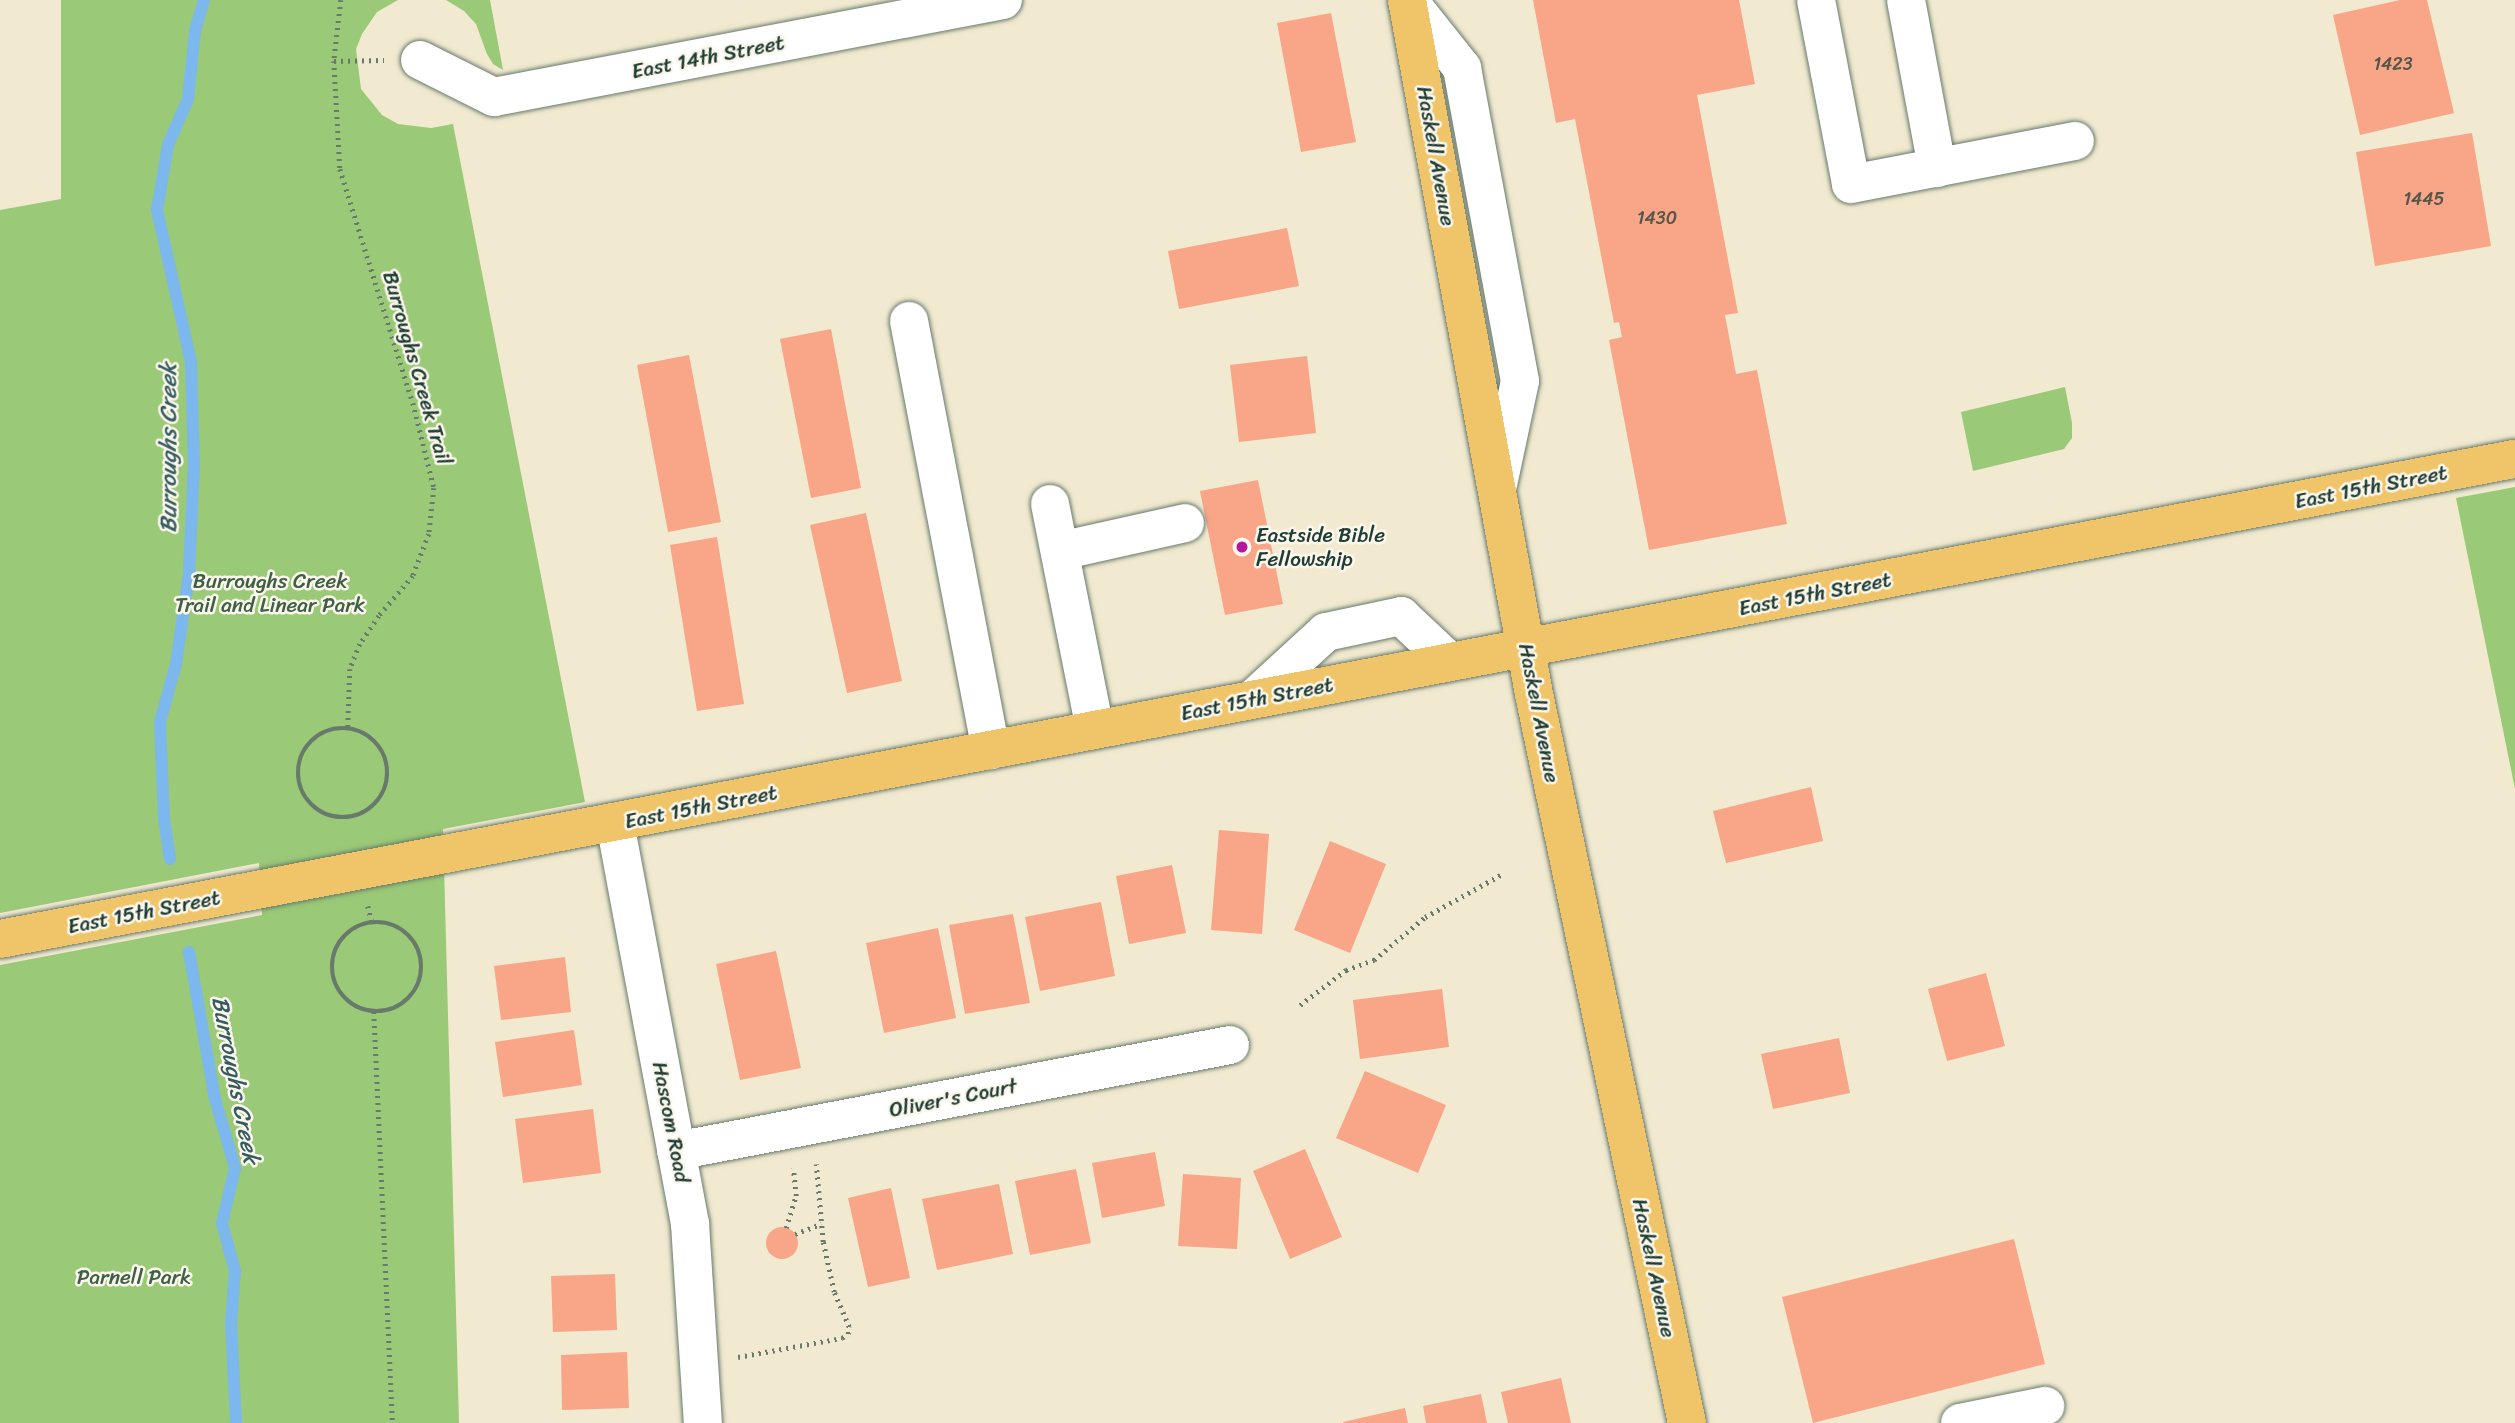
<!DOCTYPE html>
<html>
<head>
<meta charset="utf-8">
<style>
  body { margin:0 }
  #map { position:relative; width:2515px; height:1423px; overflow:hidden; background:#f1ead1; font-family:Sriracha,sans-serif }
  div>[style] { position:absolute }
  .green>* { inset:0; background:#9ac977 }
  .stream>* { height:12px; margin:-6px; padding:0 6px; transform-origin:6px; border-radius:6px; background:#7cb7ee }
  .building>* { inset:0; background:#f8a588 }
  .round { border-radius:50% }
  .path>* { height:4.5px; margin-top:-2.25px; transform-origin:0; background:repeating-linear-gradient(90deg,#687a6b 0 2px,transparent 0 7px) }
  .path>.ring { margin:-2.25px; padding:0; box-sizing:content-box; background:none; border:4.5px solid #687a6b; border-radius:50% }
  .roads { filter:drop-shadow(0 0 2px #687a6b) drop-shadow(0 0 2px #687a6b) }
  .minor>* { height:38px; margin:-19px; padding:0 19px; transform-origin:19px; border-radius:19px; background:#fff }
  .major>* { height:38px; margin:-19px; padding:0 19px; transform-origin:19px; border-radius:19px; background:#f0c469 }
  .dots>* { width:19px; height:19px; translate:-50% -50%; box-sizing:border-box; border:4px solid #fbf7ec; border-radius:50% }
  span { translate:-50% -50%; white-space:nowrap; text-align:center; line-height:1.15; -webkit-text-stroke:5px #fbf7ec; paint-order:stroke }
  .number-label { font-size:18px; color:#555749 }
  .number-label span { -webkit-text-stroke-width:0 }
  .street-label { font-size:21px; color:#1f3d34 }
  .poi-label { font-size:21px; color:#1f3d34 }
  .left { translate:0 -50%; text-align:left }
  .park-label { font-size:21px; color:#3e6045 }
  .water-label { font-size:23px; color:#365c62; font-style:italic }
</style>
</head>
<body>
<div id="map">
  <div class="green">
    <i style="clip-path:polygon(61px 0,398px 0,377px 12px,362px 34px,356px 49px,361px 89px,382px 115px,398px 124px,431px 128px,453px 124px,585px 802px,443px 829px,459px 1423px,0 1423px,0 965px,262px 915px,259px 863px,0 913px,0 210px,61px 199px)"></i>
    <i style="clip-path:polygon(446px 0,490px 0,503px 70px,493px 64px,487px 54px,476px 24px,464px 11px)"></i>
    <i style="clip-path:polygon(2065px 387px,2072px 423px,2072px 438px,2064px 449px,1973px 471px,1961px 412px)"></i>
    <i style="clip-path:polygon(2515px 487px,2515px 789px,2456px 498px)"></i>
  </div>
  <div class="stream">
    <i style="left:170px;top:859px;width:40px;rotate:-98.5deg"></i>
    <i style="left:164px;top:819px;width:97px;rotate:-92.4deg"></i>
    <i style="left:160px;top:722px;width:60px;rotate:-74.6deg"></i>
    <i style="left:176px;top:664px;width:91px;rotate:-81.8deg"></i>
    <i style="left:189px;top:574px;width:109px;rotate:-87.4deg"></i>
    <i style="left:194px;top:465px;width:103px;rotate:-91.7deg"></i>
    <i style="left:191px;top:362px;width:156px;rotate:-102.6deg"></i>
    <i style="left:157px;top:210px;width:66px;rotate:-80.4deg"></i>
    <i style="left:168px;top:145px;width:50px;rotate:-66.5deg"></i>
    <i style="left:188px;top:99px;width:68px;rotate:-84.1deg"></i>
    <i style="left:195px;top:31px;width:32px;rotate:-74deg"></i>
    <i style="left:189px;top:952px;width:149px;rotate:80deg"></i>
    <i style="left:215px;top:1099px;width:72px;rotate:73.8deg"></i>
    <i style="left:235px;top:1168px;width:57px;rotate:103.3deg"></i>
    <i style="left:222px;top:1223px;width:50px;rotate:74.8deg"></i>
    <i style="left:235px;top:1271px;width:52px;rotate:94.4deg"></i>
    <i style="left:231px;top:1323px;width:100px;rotate:87.1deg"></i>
  </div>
  <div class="building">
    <i style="clip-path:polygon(1533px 0,1739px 0,1755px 84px,1697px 95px,1738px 313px,1725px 315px,1736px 374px,1757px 370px,1787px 524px,1649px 550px,1609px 340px,1622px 337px,1619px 322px,1614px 323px,1575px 119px,1556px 123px)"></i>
    <i style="clip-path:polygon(2400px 0,2427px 0,2454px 113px,2360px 135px,2333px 15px)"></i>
    <i style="clip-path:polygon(1331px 13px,1356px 142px,1301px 152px,1277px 23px)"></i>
    <i style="clip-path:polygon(2472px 133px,2491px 246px,2375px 266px,2356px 152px)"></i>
    <i style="clip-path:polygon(1287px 228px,1299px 286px,1179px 309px,1168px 251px)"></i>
    <i style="clip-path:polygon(831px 329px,861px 488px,811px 498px,780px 339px)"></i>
    <i style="clip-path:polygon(689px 355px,721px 522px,668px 532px,637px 365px)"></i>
    <i style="clip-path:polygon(1307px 356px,1316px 433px,1239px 442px,1230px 365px)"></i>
    <i style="clip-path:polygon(1258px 480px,1283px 604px,1225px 615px,1200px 491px)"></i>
    <i style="clip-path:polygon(866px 513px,902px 681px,847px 693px,810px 525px)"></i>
    <i style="clip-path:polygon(717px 537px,744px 704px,697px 711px,670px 545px)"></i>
    <i style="clip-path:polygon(1811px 787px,1823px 841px,1726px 863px,1713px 811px)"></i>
    <i style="clip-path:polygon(1219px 830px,1269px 834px,1262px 934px,1211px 930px)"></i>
    <i style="clip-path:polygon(1330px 841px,1386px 864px,1350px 953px,1294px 930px)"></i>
    <i style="clip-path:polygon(1172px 865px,1186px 933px,1129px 944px,1116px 876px)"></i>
    <i style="clip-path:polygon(1101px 902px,1115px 976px,1040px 991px,1025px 917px)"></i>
    <i style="clip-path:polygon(1013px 914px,1030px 1003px,965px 1014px,949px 925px)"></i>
    <i style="clip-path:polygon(938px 928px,956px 1018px,884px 1033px,866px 943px)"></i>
    <i style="clip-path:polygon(776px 951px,801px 1068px,740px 1080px,716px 964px)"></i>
    <i style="clip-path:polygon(565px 957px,571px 1012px,501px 1020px,494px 966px)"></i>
    <i style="clip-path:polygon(1986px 973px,2005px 1046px,1947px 1061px,1928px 989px)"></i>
    <i style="clip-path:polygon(1442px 989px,1449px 1047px,1360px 1059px,1353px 1000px)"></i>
    <i style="clip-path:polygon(574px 1030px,582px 1085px,503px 1097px,495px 1042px)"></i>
    <i style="clip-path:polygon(1839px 1038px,1850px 1093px,1773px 1109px,1761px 1054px)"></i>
    <i style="clip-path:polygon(1365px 1071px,1446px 1105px,1418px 1173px,1336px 1138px)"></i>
    <i style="clip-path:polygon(593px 1109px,601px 1173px,523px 1183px,515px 1119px)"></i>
    <i style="clip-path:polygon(1305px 1149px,1342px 1237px,1290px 1259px,1253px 1171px)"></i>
    <i style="clip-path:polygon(1155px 1152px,1165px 1206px,1102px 1218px,1092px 1163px)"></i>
    <i style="clip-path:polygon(1076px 1169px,1091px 1243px,1030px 1255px,1015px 1181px)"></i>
    <i style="clip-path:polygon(1183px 1174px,1241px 1178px,1237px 1249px,1178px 1246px)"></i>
    <i style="clip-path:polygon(999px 1184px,1013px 1254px,937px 1270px,922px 1199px)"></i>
    <i style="clip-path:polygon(891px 1188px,910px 1278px,868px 1287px,848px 1198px)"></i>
    <i class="round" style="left:766px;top:1227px;width:32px;height:32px"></i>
    <i style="clip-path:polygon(2014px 1239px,2045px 1364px,1813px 1423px,1782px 1297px)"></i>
    <i style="clip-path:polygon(615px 1274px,617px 1330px,553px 1332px,551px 1276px)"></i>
    <i style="clip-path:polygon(627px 1352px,629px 1408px,562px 1410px,561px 1355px)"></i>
    <i style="clip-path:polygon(1561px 1378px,1571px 1423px,1508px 1423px,1501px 1392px)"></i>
    <i style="clip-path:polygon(1481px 1394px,1487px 1423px,1426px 1423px,1423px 1406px)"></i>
    <i style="clip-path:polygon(1405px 1408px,1408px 1423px,1343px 1423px,1343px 1422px)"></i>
  </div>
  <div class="path">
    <i style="left:341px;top:0;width:61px;rotate:96.5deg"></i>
    <i style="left:334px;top:61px;width:108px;rotate:86.8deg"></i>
    <i style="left:340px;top:169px;width:245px;rotate:72.7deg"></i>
    <i style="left:413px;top:403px;width:88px;rotate:76.1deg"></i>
    <i style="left:434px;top:488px;width:46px;rotate:96.2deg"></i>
    <i style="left:429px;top:534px;width:45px;rotate:110.9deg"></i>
    <i style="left:413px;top:576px;width:52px;rotate:130.4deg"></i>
    <i style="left:379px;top:616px;width:34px;rotate:124deg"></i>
    <i style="left:360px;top:644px;width:27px;rotate:112deg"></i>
    <i style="left:350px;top:669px;width:58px;rotate:92deg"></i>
    <i style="left:334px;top:61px;width:50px;rotate:-1.1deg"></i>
    <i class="ring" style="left:298px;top:728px;width:85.5px;height:85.5px"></i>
    <i style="left:368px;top:906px;width:16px;rotate:76deg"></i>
    <i class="ring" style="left:332px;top:922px;width:85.5px;height:85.5px"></i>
    <i style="left:1300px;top:1005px;width:58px;rotate:-37.3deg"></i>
    <i style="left:1346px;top:970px;width:30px;rotate:-20deg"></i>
    <i style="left:1374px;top:960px;width:67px;rotate:-40.1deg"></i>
    <i style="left:1425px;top:917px;width:90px;rotate:-29.1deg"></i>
    <i style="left:374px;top:1012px;width:411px;rotate:87.4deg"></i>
    <i style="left:786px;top:1228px;width:34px;rotate:-73deg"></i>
    <i style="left:796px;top:1196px;width:28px;rotate:-96deg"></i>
    <i style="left:795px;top:1234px;width:28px;rotate:-21deg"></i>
    <i style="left:738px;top:1357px;width:106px;rotate:-10.4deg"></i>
    <i style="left:842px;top:1338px;width:7px;rotate:-34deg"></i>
    <i style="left:848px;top:1334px;width:7px;rotate:-82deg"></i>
    <i style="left:849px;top:1327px;width:38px;rotate:-113deg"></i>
    <i style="left:834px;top:1292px;width:51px;rotate:-102.4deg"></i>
    <i style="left:823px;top:1242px;width:78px;rotate:-95.1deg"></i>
  </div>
  <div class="roads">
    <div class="minor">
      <i style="left:1408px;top:0;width:87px;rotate:51.5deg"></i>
      <i style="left:1462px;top:68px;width:318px;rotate:79.5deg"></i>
      <i style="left:1520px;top:381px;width:110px;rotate:102deg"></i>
      <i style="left:1816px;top:0;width:187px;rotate:79.2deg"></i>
      <i style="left:1851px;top:184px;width:228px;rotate:-10.9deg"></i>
      <i style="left:1906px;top:0;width:171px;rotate:79.5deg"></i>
      <i style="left:420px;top:60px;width:83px;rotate:26.6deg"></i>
      <i style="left:494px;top:97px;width:518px;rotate:-10.79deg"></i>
      <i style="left:909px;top:321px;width:437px;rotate:79.2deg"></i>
      <i style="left:1050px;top:504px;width:230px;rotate:78.7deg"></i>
      <i style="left:1060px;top:551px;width:128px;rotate:-12.6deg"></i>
      <i style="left:1253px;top:699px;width:99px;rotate:-42.5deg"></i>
      <i style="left:1326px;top:632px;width:77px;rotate:-12deg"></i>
      <i style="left:1401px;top:616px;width:67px;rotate:43.2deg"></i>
      <i style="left:615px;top:823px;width:408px;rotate:79.4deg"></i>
      <i style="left:690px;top:1224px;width:199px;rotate:86.3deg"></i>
      <i style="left:676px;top:1151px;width:564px;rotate:-10.83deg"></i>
      <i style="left:1960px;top:1423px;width:87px;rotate:-11.3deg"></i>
    </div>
    <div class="major">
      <i style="left:1407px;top:0;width:706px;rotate:79.63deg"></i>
      <i style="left:1534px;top:694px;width:745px;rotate:78.15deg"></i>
      <i style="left:0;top:939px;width:2560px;rotate:-10.81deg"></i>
    </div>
  </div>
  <div class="dots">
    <i style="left:1242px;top:547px;background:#b5179e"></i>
  </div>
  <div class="number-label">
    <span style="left:2393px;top:64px">1423</span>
    <span style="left:2424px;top:199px">1445</span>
    <span style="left:1657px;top:218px">1430</span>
  </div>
  <div class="street-label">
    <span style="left:708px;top:57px;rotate:-11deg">East 14th Street</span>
    <span style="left:1436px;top:156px;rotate:80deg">Haskell Avenue</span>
    <span style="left:417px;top:368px;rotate:74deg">Burroughs Creek Trail</span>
    <span style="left:2371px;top:487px;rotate:-11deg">East 15th Street</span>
    <span style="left:1815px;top:594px;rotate:-11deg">East 15th Street</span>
    <span style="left:1257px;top:699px;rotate:-11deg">East 15th Street</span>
    <span style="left:1539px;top:713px;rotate:79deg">Haskell Avenue</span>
    <span style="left:701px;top:807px;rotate:-11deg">East 15th Street</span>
    <span style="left:144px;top:912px;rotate:-11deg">East 15th Street</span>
    <span style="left:953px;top:1098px;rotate:-11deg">Oliver's Court</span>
    <span style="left:671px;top:1122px;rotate:79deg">Hascom Road</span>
    <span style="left:1654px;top:1268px;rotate:78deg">Haskell Avenue</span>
  </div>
  <div class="poi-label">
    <span class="left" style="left:1256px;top:547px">Eastside Bible<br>Fellowship</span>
  </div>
  <div class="park-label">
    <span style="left:270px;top:593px">Burroughs Creek<br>Trail and Linear Park</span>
    <span style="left:134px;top:1277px">Parnell Park</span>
  </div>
  <div class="water-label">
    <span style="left:169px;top:448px;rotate:-90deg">Burroughs Creek</span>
    <span style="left:235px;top:1080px;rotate:79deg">Burroughs Creek</span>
  </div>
</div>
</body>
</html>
